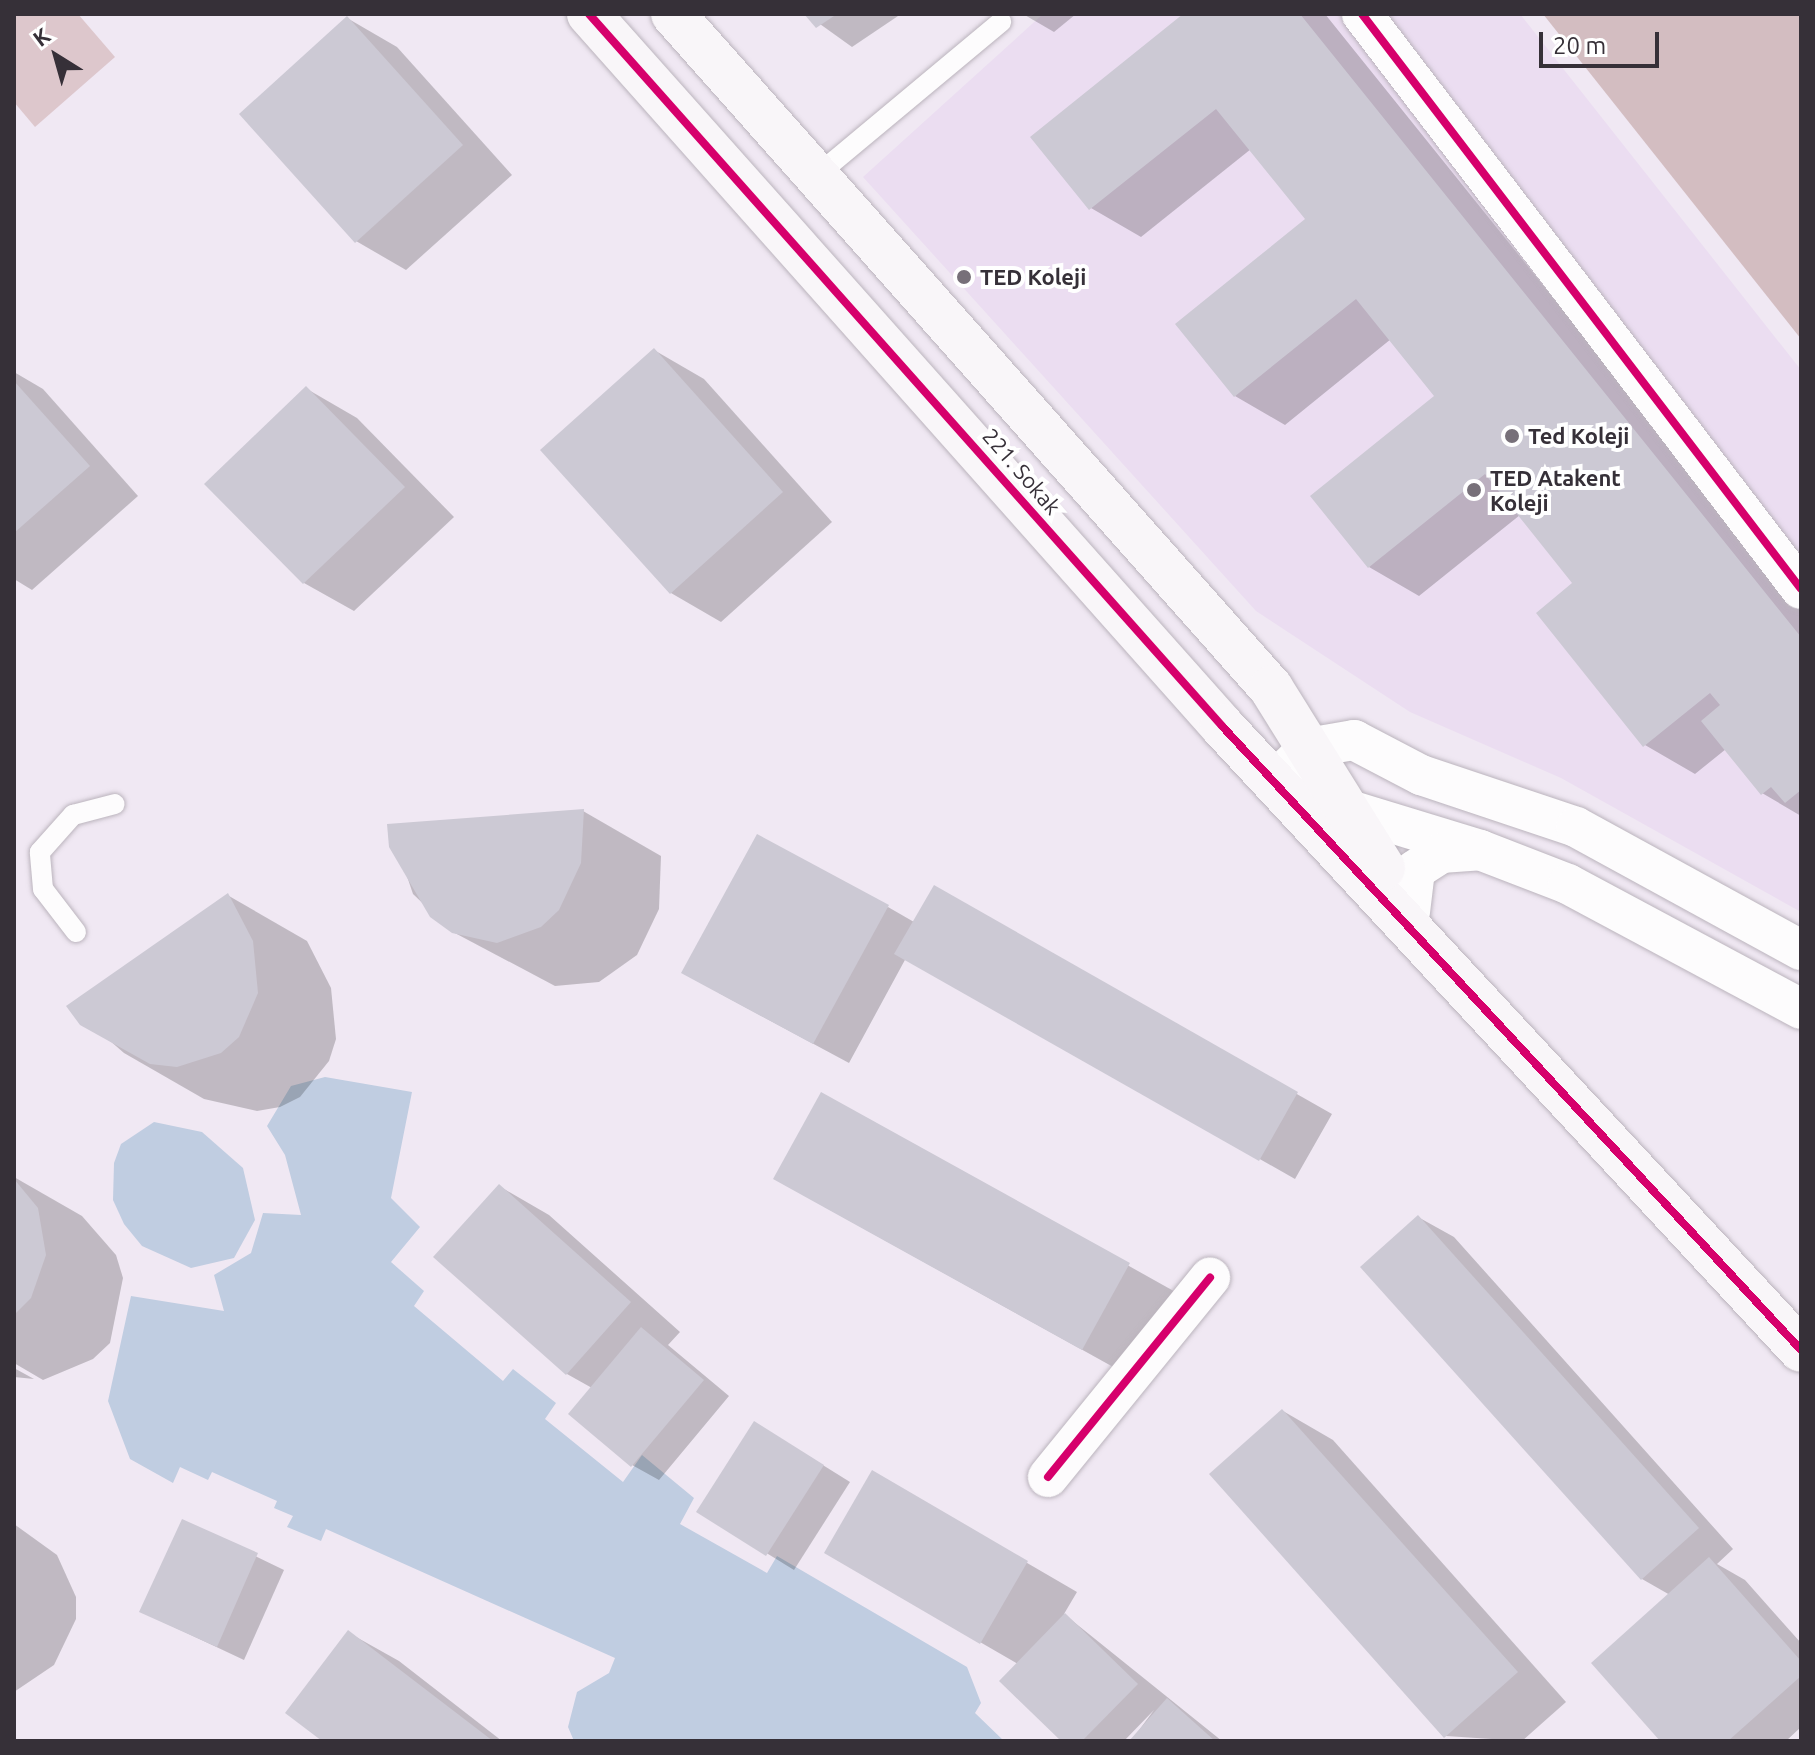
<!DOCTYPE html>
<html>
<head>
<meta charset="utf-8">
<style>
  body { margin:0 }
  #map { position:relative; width:1815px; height:1755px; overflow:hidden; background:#f0e8f3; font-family:Ubuntu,sans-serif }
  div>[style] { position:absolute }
  .built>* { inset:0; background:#ebddf1 }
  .green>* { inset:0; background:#ddc7cc }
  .forest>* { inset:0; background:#d3bdc1 }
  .water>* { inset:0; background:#c0cde1 }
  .shadow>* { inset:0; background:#0003 }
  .building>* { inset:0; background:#ccc9d4 }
  .roads { filter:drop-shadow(0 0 2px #bbb4bd) drop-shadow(0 0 2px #bbb4bd) }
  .lane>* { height:20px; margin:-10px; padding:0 10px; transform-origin:10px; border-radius:10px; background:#fdfcfd }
  .street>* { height:40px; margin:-20px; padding:0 20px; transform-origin:20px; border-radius:20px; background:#fdfcfd }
  .secondary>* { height:44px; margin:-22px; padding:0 22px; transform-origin:22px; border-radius:22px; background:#f9f6f9 }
  .cycleway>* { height:8px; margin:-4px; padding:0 4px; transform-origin:4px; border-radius:4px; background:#d6006c }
  .dots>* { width:22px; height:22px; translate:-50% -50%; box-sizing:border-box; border:4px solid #fff; border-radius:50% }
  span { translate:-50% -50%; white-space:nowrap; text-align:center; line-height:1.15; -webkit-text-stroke:8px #fff; paint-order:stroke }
  .poi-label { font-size:22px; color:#363038; font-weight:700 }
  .left { translate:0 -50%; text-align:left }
  .street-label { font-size:22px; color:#363038 }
  .frame { position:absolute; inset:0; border:16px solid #363038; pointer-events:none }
  .north { position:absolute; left:16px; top:16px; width:80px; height:80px; -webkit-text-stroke:6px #fff; paint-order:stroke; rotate:323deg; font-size:22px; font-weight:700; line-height:32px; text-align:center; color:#363038 }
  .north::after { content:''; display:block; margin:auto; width:28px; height:36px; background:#363038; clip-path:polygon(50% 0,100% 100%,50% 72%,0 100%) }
  .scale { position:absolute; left:1539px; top:32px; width:120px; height:36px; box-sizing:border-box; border:4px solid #363038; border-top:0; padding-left:10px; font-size:24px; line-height:28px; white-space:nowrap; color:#363038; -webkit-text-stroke:6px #fff; paint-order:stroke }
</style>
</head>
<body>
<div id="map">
  <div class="built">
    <i style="clip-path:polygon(1043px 14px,1520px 14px,1801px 370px,1801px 912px,1561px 778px,1410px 712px,1256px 611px,863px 177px)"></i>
  </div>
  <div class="green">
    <i style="clip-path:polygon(14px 14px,78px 14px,115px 57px,35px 127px,14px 102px)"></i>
  </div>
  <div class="forest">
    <i style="clip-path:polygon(1543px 14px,1801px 14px,1801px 339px)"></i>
  </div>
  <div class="water">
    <i style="clip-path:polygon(325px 1077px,412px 1092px,391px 1198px,420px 1227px,391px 1262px,424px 1291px,414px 1306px,503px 1381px,513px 1369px,556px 1403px,545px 1419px,623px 1482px,642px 1455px,694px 1498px,680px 1524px,767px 1573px,777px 1556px,967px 1667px,981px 1703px,975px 1713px,1004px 1741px,574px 1741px,568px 1727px,577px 1692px,609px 1673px,615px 1658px,326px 1529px,321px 1541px,287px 1527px,293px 1516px,274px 1508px,277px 1501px,212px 1472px,208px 1480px,180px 1467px,173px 1483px,130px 1459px,108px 1401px,131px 1296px,224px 1311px,214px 1275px,251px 1253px,263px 1213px,301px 1215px,285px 1155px,267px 1126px,291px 1086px)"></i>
    <i style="clip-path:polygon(154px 1122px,202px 1132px,243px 1168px,255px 1220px,234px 1258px,191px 1268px,142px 1246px,124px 1224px,113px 1200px,114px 1163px,121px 1144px)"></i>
  </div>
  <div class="shadow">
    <i style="clip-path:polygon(806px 14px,901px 14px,852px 47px)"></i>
    <i style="clip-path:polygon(1023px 14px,1076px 14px,1054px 32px)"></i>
    <i style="clip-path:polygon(1186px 14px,1325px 14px,1801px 606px,1801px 816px,1762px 793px,1726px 749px,1695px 774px,1645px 745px,1575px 584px,1520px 515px,1419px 596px,1369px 567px,1437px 396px,1391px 339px,1285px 425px,1235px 396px,1307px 220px,1251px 149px,1141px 237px,1091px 208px)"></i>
    <i style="clip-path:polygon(347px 18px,397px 47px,512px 175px,406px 270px,356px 241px)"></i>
    <i style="clip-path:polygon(654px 350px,704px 379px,832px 522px,721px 622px,671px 593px)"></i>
    <i style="clip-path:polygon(14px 372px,43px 389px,138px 496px,32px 590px,14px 579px)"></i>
    <i style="clip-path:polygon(307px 389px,357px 418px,454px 517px,354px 611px,304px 583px)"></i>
    <i style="clip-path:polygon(583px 811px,661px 856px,659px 909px,637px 955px,599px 982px,555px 986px,453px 932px,413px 894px,390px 826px)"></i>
    <i style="clip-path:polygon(934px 887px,1332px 1114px,1295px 1179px,906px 958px,849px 1063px,719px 993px,888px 907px,914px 922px)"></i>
    <i style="clip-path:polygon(229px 896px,307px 941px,331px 988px,336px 1039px,329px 1061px,300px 1097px,280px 1107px,257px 1111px,204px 1099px,124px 1053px,70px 1006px)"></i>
    <i style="clip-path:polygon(822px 1094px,1179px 1294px,1133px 1378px,825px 1207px)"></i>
    <i style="clip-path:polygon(14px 1177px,82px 1216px,116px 1255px,123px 1278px,110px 1343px,93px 1359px,43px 1380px,14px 1363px)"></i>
    <i style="clip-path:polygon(499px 1186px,549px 1215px,680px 1332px,668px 1345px,729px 1396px,659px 1480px,632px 1465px,592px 1388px,567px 1374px)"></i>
    <i style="clip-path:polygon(1418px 1217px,1454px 1237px,1733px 1549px,1717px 1564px,1745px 1580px,1801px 1643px,1801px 1727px,1786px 1741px,1663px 1741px,1670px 1595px,1642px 1579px)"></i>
    <i style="clip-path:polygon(14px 1368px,34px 1379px,14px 1377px)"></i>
    <i style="clip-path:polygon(1283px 1411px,1333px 1440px,1566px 1702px,1522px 1741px,1446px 1736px)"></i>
    <i style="clip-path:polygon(781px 1439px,850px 1482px,794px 1570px,699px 1511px)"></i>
    <i style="clip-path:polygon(873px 1473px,1077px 1592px,1064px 1614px,1222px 1741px,1131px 1741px,1154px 1710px,1124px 1741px,1064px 1741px,1018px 1664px,826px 1553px)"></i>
    <i style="clip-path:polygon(183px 1521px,284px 1570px,244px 1660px,142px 1612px)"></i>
    <i style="clip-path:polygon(14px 1524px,57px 1555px,76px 1597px,76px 1619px,54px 1665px,14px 1692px)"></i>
    <i style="clip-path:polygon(349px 1633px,399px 1661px,502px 1741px,325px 1741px)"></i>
  </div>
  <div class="building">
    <i style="clip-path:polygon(804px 14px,837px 14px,816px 28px)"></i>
    <i style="clip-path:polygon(1183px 14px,1300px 14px,1801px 637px,1801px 790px,1785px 803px,1771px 787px,1761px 795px,1701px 721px,1720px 705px,1710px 693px,1643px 747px,1536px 613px,1572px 583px,1485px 474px,1368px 568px,1310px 496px,1434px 396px,1356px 299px,1234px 397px,1175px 324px,1305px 219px,1216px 109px,1089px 210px,1030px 137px)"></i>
    <i style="clip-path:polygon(347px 16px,463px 145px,355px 243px,239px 114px)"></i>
    <i style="clip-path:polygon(654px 348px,783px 492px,670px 594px,540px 450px)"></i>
    <i style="clip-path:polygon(14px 381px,90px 466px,14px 533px)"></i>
    <i style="clip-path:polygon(306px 386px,405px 487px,303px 584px,204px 484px)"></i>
    <i style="clip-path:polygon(584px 809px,581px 863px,559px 910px,541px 927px,497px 943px,452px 933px,430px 917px,389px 847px,387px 824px)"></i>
    <i style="clip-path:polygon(757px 834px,889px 905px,813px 1044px,681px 973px)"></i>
    <i style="clip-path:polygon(934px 885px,1298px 1092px,1259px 1161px,894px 954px)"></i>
    <i style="clip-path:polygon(228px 893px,253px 941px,258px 993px,239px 1037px,221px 1053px,177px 1067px,150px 1064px,80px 1025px,66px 1006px)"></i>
    <i style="clip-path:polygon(821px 1092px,1130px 1263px,1082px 1350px,773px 1179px)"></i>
    <i style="clip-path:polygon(14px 1179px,38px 1208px,46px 1255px,31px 1298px,14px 1315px)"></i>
    <i style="clip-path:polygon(499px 1184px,631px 1302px,566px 1375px,433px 1257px)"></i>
    <i style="clip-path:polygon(1418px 1215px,1699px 1528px,1641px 1580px,1360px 1267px)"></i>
    <i style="clip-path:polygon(641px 1327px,704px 1380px,631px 1467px,568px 1414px)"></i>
    <i style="clip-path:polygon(1282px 1409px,1518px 1672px,1444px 1738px,1209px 1474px)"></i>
    <i style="clip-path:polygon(754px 1421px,824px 1465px,766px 1556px,696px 1512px)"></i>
    <i style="clip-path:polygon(872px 1470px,1028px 1561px,980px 1644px,824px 1553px)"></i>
    <i style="clip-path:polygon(182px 1519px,258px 1553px,217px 1647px,139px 1612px)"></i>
    <i style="clip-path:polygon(1709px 1557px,1801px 1661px,1801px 1676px,1728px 1741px,1660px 1741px,1591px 1663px)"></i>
    <i style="clip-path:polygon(1065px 1613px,1138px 1684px,1082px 1741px,1061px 1741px,999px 1681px)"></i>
    <i style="clip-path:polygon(348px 1630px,493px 1741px,322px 1741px,285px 1713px)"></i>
    <i style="clip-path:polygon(1167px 1698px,1215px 1741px,1129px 1741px)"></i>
  </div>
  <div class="roads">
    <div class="lane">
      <i style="left:816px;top:176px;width:241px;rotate:-39.8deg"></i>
      <i style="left:76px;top:932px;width:54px;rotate:-127.5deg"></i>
      <i style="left:43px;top:889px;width:37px;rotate:-95deg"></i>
      <i style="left:40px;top:852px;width:50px;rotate:-48.3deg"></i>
      <i style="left:73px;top:815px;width:43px;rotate:-14.7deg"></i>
    </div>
    <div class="street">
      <i style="left:1362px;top:14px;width:723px;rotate:52.64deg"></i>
      <i style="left:1480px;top:850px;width:208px;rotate:-163deg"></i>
      <i style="left:1281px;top:789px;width:21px;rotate:-73deg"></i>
      <i style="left:1287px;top:769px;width:30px;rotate:-45deg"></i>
      <i style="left:1308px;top:748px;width:47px;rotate:-9.9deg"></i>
      <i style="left:1354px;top:740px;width:76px;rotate:27.6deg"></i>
      <i style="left:1421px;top:775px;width:163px;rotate:18.5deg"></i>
      <i style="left:1576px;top:827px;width:256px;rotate:28.7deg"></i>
      <i style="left:1410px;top:912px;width:42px;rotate:-83.2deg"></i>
      <i style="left:1415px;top:870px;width:31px;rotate:-33deg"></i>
      <i style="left:1441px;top:853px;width:39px;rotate:-4deg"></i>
      <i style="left:1480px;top:850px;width:94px;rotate:21.1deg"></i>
      <i style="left:1568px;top:884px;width:264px;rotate:28.2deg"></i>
      <i style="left:1048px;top:1477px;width:257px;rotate:-50.9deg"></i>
    </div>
    <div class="secondary">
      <i style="left:589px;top:14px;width:953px;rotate:48.36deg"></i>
      <i style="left:1222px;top:726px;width:851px;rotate:47.14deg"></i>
      <i style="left:673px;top:14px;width:901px;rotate:48.42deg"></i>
      <i style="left:1271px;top:688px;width:212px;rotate:58.1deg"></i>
    </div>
  </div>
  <div class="cycleway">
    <i style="left:589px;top:14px;width:953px;rotate:48.36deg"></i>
    <i style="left:1222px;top:726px;width:851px;rotate:47.14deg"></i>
    <i style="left:1362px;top:14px;width:723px;rotate:52.64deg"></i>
    <i style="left:1048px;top:1477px;width:257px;rotate:-50.9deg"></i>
  </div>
  <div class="dots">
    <i style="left:964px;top:277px;background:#777079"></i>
    <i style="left:1512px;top:436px;background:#777079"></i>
    <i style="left:1474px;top:490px;background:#777079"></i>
  </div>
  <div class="poi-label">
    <span class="left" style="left:980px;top:277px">TED Koleji</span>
    <span class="left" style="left:1528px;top:436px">Ted Koleji</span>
    <span class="left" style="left:1490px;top:490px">TED Atakent<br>Koleji</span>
  </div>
  <div class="street-label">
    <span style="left:1022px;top:471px;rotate:49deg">221. Sokak</span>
  </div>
  <div class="frame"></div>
  <div class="north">K</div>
  <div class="scale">20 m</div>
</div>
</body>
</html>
